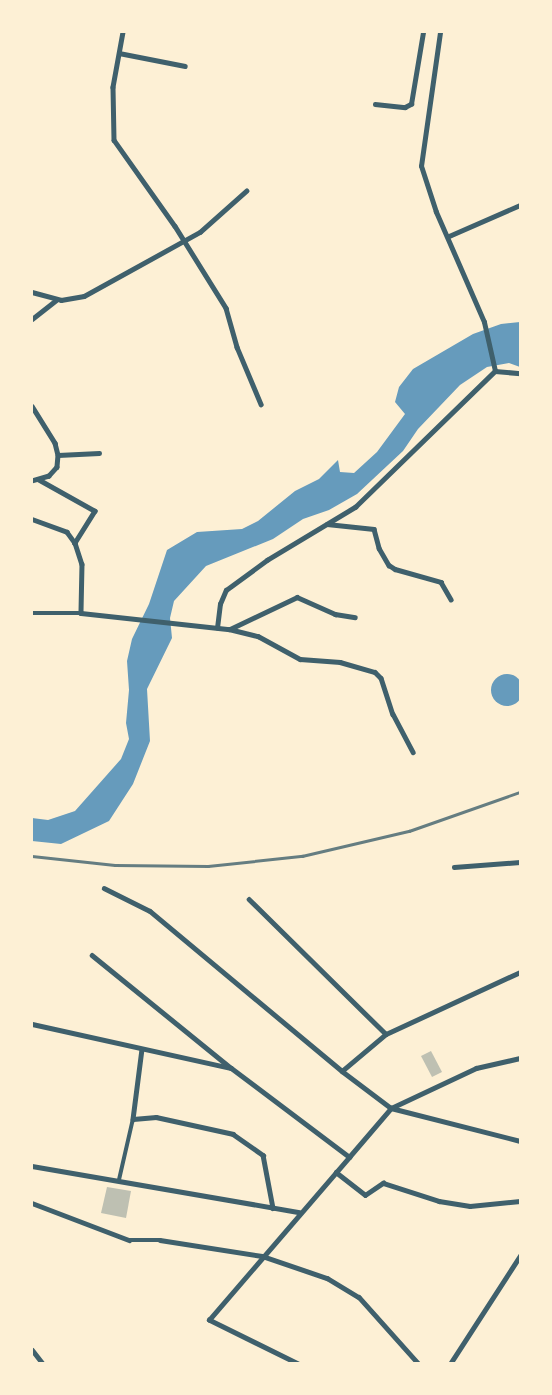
<!DOCTYPE html>
<html>
<head>
<meta charset="utf-8">
<style>
  body { margin:0 }
  #map { position:relative; width:552px; height:1395px; overflow:hidden; background:#fdf0d5; font-family:"Times New Roman",serif }
  div>[style] { position:absolute }
  .water>* { inset:0; background:#669bbc }
  .round { border-radius:50% }
  .building>* { inset:0; background:#bec0b2 }
  .pedestrian>* { height:3.5px; margin:-1.75px; padding:0 1.75px; transform-origin:1.75px; border-radius:1.75px; background:#3f606c }
  .minor>* { height:4.5px; margin:-2.25px; padding:0 2.25px; transform-origin:2.25px; border-radius:2.25px; background:#3f606c }
  .tertiary>* { height:5px; margin:-2.5px; padding:0 2.5px; transform-origin:2.5px; border-radius:2.5px; background:#3f606c }
  .rail>* { height:2.5px; margin:-1.25px; padding:0 1.25px; transform-origin:1.25px; border-radius:1.25px; background:#657d81 }
  span { translate:-50% -50%; white-space:nowrap; text-align:center; line-height:1.15; -webkit-text-stroke:7px #fdf0d5; paint-order:stroke }
  .frame { position:absolute; inset:0; border:33px solid #fdf0d5; pointer-events:none }
</style>
</head>
<body>
<div id="map">
  <div class="water">
    <i style="clip-path:polygon(520px 322px,520px 367px,509px 363px,487px 367px,460px 385px,418px 429px,403px 451px,357px 494px,329px 510px,303px 519px,273px 539px,206px 566px,174px 601px,170px 618px,172px 638px,147px 689px,150px 741px,133px 784px,109px 821px,61px 844px,32px 841px,32px 818px,48px 820px,75px 811px,121px 759px,129px 739px,126px 723px,129px 690px,127px 661px,132px 639px,149px 604px,167px 550px,197px 532px,242px 529px,258px 521px,295px 491px,319px 479px,338px 460px,340px 472px,354px 473px,377px 452px,405px 414px,395px 402px,399px 387px,413px 369px,473px 334px,501px 324px)"></i>
    <i class="round" style="left:491px;top:674px;width:32px;height:32px"></i>
  </div>
  <div class="building">
    <i style="clip-path:polygon(431px 1051px,442px 1072px,432px 1077px,421px 1056px)"></i>
    <i style="clip-path:polygon(107px 1187px,131px 1191px,126px 1218px,101px 1213px)"></i>
  </div>
  <div class="pedestrian">
    <i style="left:119px;top:1180px;width:63px;rotate:-77.1deg"></i>
  </div>
  <div class="minor">
    <i style="left:123px;top:32px;width:56px;rotate:100.3deg"></i>
    <i style="left:113px;top:87px;width:53px;rotate:88.9deg"></i>
    <i style="left:114px;top:140px;width:105px;rotate:54.7deg"></i>
    <i style="left:175px;top:226px;width:97px;rotate:58.1deg"></i>
    <i style="left:226px;top:308px;width:41px;rotate:74.2deg"></i>
    <i style="left:237px;top:347px;width:62px;rotate:67.2deg"></i>
    <i style="left:119px;top:53px;width:67px;rotate:11.1deg"></i>
    <i style="left:375px;top:104px;width:30px;rotate:6deg"></i>
    <i style="left:405px;top:107px;width:7px;rotate:-27deg"></i>
    <i style="left:411px;top:104px;width:73px;rotate:-80.5deg"></i>
    <i style="left:449px;top:236px;width:77px;rotate:-23.6deg"></i>
    <i style="left:32px;top:292px;width:30px;rotate:15deg"></i>
    <i style="left:61px;top:300px;width:23px;rotate:-10deg"></i>
    <i style="left:84px;top:296px;width:132px;rotate:-28.9deg"></i>
    <i style="left:200px;top:232px;width:62px;rotate:-41.7deg"></i>
    <i style="left:32px;top:319px;width:31px;rotate:-38deg"></i>
    <i style="left:495px;top:371px;width:25px;rotate:5deg"></i>
    <i style="left:32px;top:406px;width:44px;rotate:58.1deg"></i>
    <i style="left:55px;top:443px;width:12px;rotate:76deg"></i>
    <i style="left:58px;top:455px;width:12px;rotate:95deg"></i>
    <i style="left:57px;top:467px;width:12px;rotate:132deg"></i>
    <i style="left:49px;top:476px;width:18px;rotate:164deg"></i>
    <i style="left:58px;top:455px;width:41px;rotate:-2.8deg"></i>
    <i style="left:38px;top:479px;width:65px;rotate:29.3deg"></i>
    <i style="left:95px;top:511px;width:38px;rotate:122deg"></i>
    <i style="left:75px;top:543px;width:22px;rotate:72deg"></i>
    <i style="left:82px;top:564px;width:49px;rotate:91.2deg"></i>
    <i style="left:32px;top:519px;width:37px;rotate:20deg"></i>
    <i style="left:67px;top:532px;width:14px;rotate:54deg"></i>
    <i style="left:327px;top:524px;width:47px;rotate:6.1deg"></i>
    <i style="left:374px;top:529px;width:20px;rotate:75deg"></i>
    <i style="left:379px;top:548px;width:20px;rotate:60deg"></i>
    <i style="left:389px;top:565px;width:7px;rotate:34deg"></i>
    <i style="left:395px;top:569px;width:48px;rotate:15.8deg"></i>
    <i style="left:441px;top:582px;width:20px;rotate:60deg"></i>
    <i style="left:32px;top:613px;width:49px"></i>
    <i style="left:81px;top:613px;width:149px;rotate:6.2deg"></i>
    <i style="left:229px;top:629px;width:30px;rotate:14deg"></i>
    <i style="left:258px;top:636px;width:48px;rotate:28.7deg"></i>
    <i style="left:300px;top:659px;width:40px;rotate:4.3deg"></i>
    <i style="left:340px;top:662px;width:36px;rotate:16deg"></i>
    <i style="left:375px;top:672px;width:8px;rotate:45deg"></i>
    <i style="left:381px;top:678px;width:38px;rotate:72deg"></i>
    <i style="left:393px;top:714px;width:43px;rotate:62.2deg"></i>
    <i style="left:217px;top:628px;width:24px;rotate:-83deg"></i>
    <i style="left:220px;top:604px;width:15px;rotate:-67deg"></i>
    <i style="left:226px;top:590px;width:51px;rotate:-36.2deg"></i>
    <i style="left:267px;top:560px;width:103px;rotate:-31.1deg"></i>
    <i style="left:355px;top:507px;width:195px;rotate:-44.2deg"></i>
    <i style="left:495px;top:371px;width:50px;rotate:-102.7deg"></i>
    <i style="left:484px;top:322px;width:120px;rotate:-113.6deg"></i>
    <i style="left:436px;top:212px;width:48px;rotate:-108.1deg"></i>
    <i style="left:421px;top:166px;width:135px;rotate:-81.9deg"></i>
    <i style="left:230px;top:629px;width:74px;rotate:-25.5deg"></i>
    <i style="left:297px;top:597px;width:42px;rotate:24.1deg"></i>
    <i style="left:335px;top:614px;width:20px;rotate:9deg"></i>
    <i style="left:454px;top:867px;width:66px;rotate:-4.3deg"></i>
    <i style="left:104px;top:888px;width:51px;rotate:26.6deg"></i>
    <i style="left:150px;top:911px;width:250px;rotate:39.8deg"></i>
    <i style="left:342px;top:1071px;width:61px;rotate:37.1deg"></i>
    <i style="left:391px;top:1108px;width:133px;rotate:14.3deg"></i>
    <i style="left:249px;top:899px;width:192px;rotate:44.6deg"></i>
    <i style="left:92px;top:955px;width:178px;rotate:39.1deg"></i>
    <i style="left:142px;top:1049px;width:71px;rotate:97.3deg"></i>
    <i style="left:133px;top:1119px;width:23px;rotate:-5deg"></i>
    <i style="left:156px;top:1117px;width:79px;rotate:12.4deg"></i>
    <i style="left:233px;top:1134px;width:37px;rotate:35deg"></i>
    <i style="left:263px;top:1155px;width:54px;rotate:79.3deg"></i>
    <i style="left:342px;top:1071px;width:57px;rotate:-40.1deg"></i>
    <i style="left:386px;top:1034px;width:148px;rotate:-24.8deg"></i>
    <i style="left:32px;top:1166px;width:271px;rotate:9.8deg"></i>
    <i style="left:336px;top:1172px;width:37px;rotate:38deg"></i>
    <i style="left:365px;top:1195px;width:22px;rotate:-34deg"></i>
    <i style="left:383px;top:1183px;width:59px;rotate:17.8deg"></i>
    <i style="left:439px;top:1201px;width:31px;rotate:9deg"></i>
    <i style="left:470px;top:1206px;width:50px;rotate:-5.7deg"></i>
    <i style="left:32px;top:1203px;width:104px;rotate:20.9deg"></i>
    <i style="left:129px;top:1240px;width:31px"></i>
    <i style="left:160px;top:1240px;width:103px;rotate:8.9deg"></i>
    <i style="left:262px;top:1256px;width:69px;rotate:18.7deg"></i>
    <i style="left:327px;top:1278px;width:37px;rotate:31deg"></i>
    <i style="left:359px;top:1297px;width:90px;rotate:48.2deg"></i>
    <i style="left:298px;top:1364px;width:99px;rotate:-153.7deg"></i>
    <i style="left:209px;top:1320px;width:215px;rotate:-49.3deg"></i>
    <i style="left:450px;top:1364px;width:129px;rotate:-57.1deg"></i>
  </div>
  <div class="tertiary">
    <i style="left:32px;top:1024px;width:204px;rotate:12.5deg"></i>
    <i style="left:231px;top:1068px;width:148px;rotate:37deg"></i>
    <i style="left:349px;top:1157px;width:65px;rotate:-49.4deg"></i>
    <i style="left:391px;top:1108px;width:94px;rotate:-25.2deg"></i>
    <i style="left:476px;top:1068px;width:45px;rotate:-12.8deg"></i>
    <i style="left:32px;top:1350px;width:18px;rotate:52deg"></i>
  </div>
  <div class="rail">
    <i style="left:32px;top:856px;width:83px;rotate:6.2deg"></i>
    <i style="left:115px;top:865px;width:93px;rotate:0.6deg"></i>
    <i style="left:208px;top:866px;width:95px;rotate:-6.1deg"></i>
    <i style="left:302px;top:856px;width:110px;rotate:-13.2deg"></i>
    <i style="left:409px;top:831px;width:118px;rotate:-19.4deg"></i>
  </div>
  <div class="frame"></div>
</div>
</body>
</html>
